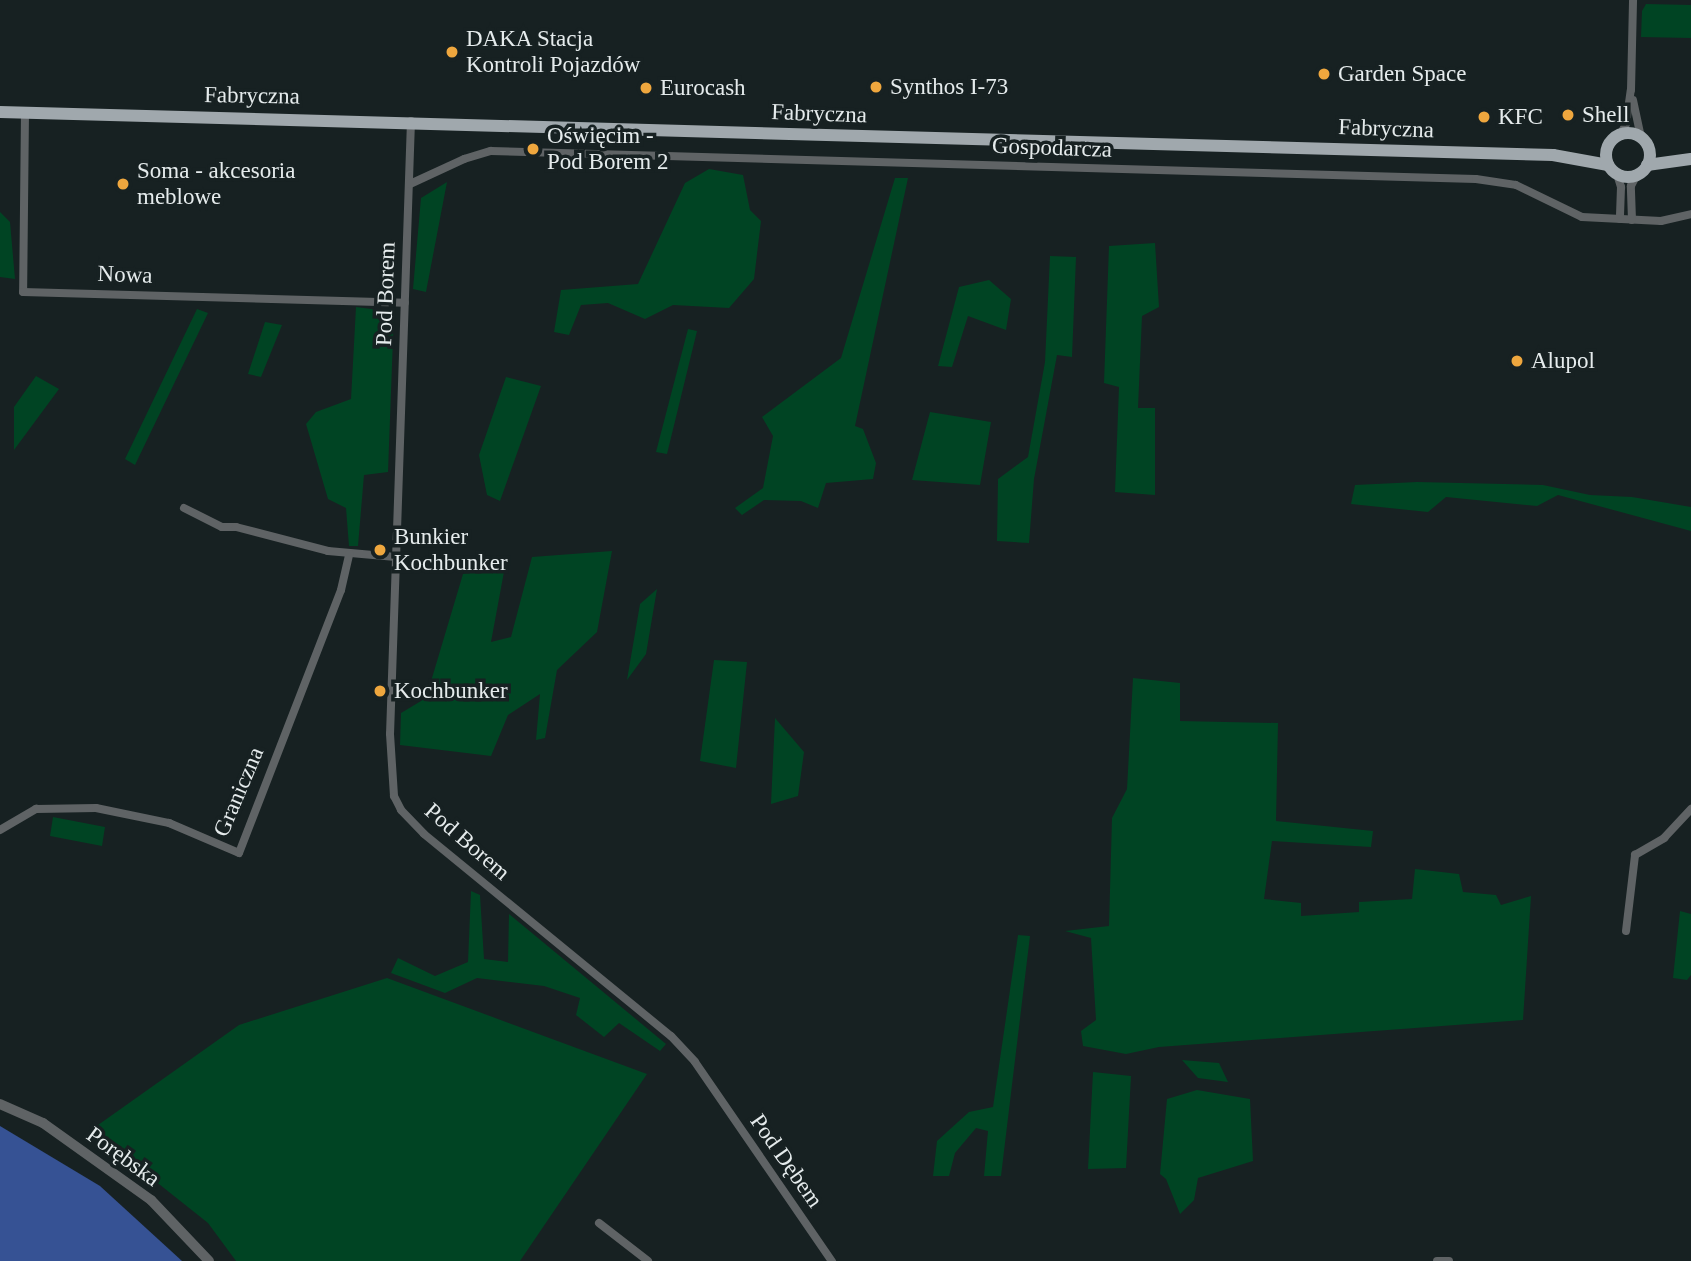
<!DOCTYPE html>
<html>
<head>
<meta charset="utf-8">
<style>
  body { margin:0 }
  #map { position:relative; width:1691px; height:1261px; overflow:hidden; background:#172122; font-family:Georgia,serif }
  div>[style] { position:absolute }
  .green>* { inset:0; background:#004423 }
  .water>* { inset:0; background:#365294 }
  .minor>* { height:8px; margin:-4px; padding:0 4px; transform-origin:4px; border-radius:4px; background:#5f6365 }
  .tertiary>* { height:10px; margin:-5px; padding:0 5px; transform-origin:5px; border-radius:5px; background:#5f6365 }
  .primary>* { height:12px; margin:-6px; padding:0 6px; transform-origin:6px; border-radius:6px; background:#a0a8ad }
  .primary>.ring { margin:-6px; padding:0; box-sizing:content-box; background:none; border:12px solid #a0a8ad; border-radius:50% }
  .dots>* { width:19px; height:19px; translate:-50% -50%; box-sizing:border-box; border:4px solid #172122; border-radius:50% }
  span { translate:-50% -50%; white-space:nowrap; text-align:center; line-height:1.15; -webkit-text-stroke:7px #172122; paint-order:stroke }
  .poi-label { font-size:23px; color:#e5ebec }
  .left { translate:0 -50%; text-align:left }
  .street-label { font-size:23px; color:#e5ebec }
</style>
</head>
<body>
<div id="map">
  <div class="green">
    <i style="clip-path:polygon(1646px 4px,1691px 5px,1691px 38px,1641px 37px,1642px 11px)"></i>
    <i style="clip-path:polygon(709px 169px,743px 175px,750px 210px,761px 221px,754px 279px,729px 308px,673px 305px,645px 319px,608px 303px,581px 305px,569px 335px,554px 332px,561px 290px,638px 284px,685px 183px)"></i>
    <i style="clip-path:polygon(895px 178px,908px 178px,855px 426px,863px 429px,876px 463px,873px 479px,826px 483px,818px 508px,801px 501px,764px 500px,742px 515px,735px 508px,763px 488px,773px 436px,762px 417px,841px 358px)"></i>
    <i style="clip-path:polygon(447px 182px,426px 292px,413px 289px,421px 198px)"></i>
    <i style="clip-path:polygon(0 212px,10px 222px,15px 279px,0 277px)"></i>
    <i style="clip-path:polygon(1155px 243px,1159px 307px,1142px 316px,1138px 408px,1155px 408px,1155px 495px,1115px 492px,1119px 387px,1104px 383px,1109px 246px)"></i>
    <i style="clip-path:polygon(1050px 256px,1076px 257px,1072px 357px,1057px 355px,1034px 479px,1029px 543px,997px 541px,998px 479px,1028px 457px,1045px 362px)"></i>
    <i style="clip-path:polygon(989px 280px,1011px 299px,1006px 330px,968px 316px,952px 367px,938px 366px,959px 287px)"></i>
    <i style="clip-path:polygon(356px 307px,394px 312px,388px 472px,364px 475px,358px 546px,349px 546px,346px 508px,328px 499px,306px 424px,316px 412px,351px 399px)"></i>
    <i style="clip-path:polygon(197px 309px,208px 313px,135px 465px,125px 459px)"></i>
    <i style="clip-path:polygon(265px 322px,282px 325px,261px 377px,248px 374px)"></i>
    <i style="clip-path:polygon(688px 329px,697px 331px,667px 454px,656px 452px)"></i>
    <i style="clip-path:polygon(36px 376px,59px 389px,14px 450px,14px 407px)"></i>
    <i style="clip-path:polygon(506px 377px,541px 386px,500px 501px,487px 495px,479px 455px)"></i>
    <i style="clip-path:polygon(930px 412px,991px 422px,980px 485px,912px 480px)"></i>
    <i style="clip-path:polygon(1417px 482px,1543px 485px,1590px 495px,1632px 497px,1691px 507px,1691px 531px,1558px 495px,1537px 506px,1446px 497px,1428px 512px,1351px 504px,1355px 485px)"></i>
    <i style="clip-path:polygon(612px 551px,597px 632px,557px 670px,545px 738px,536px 740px,540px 694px,508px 715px,491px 756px,400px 745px,401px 713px,426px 698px,463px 574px,506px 561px,491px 642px,511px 637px,532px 557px)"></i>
    <i style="clip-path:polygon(657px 589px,646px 654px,627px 680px,640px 604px)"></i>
    <i style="clip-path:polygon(714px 660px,747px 662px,736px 768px,700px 761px)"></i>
    <i style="clip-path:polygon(1133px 678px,1180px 683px,1180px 721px,1278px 723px,1276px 821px,1373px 831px,1371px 847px,1272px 841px,1264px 899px,1301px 903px,1301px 916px,1359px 912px,1359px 902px,1412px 899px,1415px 869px,1459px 874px,1463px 892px,1496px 895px,1501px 905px,1531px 896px,1523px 1020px,1159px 1047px,1126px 1054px,1083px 1046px,1081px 1031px,1096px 1020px,1091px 938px,1065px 931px,1109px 926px,1112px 818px,1127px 789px)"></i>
    <i style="clip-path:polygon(775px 718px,804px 752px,798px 796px,771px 804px)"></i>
    <i style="clip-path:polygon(53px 817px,105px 827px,102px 846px,50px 836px)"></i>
    <i style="clip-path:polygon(471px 891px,480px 895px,484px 959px,508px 962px,509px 914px,666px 1044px,660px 1051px,619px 1023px,604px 1037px,576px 1015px,580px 998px,544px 986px,477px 978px,445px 993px,391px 973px,398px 958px,435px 976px,468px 962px)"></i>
    <i style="clip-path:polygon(1680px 911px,1691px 914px,1691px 975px,1687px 980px,1673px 978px)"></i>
    <i style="clip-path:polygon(1018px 935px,1030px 936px,1001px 1176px,984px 1176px,988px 1131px,976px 1128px,955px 1153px,949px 1176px,933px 1176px,937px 1141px,969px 1112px,993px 1107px)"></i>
    <i style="clip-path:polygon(387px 978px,647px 1074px,520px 1261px,236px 1261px,208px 1223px,91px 1130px,239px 1025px)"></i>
    <i style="clip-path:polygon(1182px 1060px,1219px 1063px,1228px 1082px,1198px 1078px)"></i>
    <i style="clip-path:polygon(1093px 1072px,1131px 1076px,1126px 1168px,1088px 1169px)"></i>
    <i style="clip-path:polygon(1197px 1090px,1250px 1099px,1253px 1161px,1198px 1178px,1194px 1200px,1180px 1214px,1166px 1179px,1160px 1174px,1167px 1099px)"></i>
  </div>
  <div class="water">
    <i style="clip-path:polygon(0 1126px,100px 1186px,182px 1261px,0 1261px)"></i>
  </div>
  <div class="minor">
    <i style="left:1633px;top:100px;width:39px;rotate:78deg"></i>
    <i style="left:25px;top:112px;width:180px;rotate:90.6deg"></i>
    <i style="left:23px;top:292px;width:382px;rotate:1.6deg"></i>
    <i style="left:411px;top:121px;width:613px;rotate:91.96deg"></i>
    <i style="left:390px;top:734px;width:62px;rotate:86.3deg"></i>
    <i style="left:394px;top:796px;width:16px;rotate:63deg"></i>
    <i style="left:401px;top:810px;width:33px;rotate:46deg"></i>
    <i style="left:424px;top:834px;width:319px;rotate:39.3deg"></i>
    <i style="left:671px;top:1036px;width:35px;rotate:47deg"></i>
    <i style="left:695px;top:1062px;width:242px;rotate:55.5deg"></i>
    <i style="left:1620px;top:135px;width:13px;rotate:-61deg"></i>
    <i style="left:1626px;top:124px;width:34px;rotate:-82deg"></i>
    <i style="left:1631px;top:90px;width:90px;rotate:-88.7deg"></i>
    <i style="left:1617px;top:174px;width:14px;rotate:73deg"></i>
    <i style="left:1621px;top:187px;width:32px;rotate:92deg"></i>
    <i style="left:410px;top:184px;width:60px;rotate:-24.8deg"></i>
    <i style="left:464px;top:159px;width:28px;rotate:-17deg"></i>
    <i style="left:491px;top:151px;width:985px;rotate:1.63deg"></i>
    <i style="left:1476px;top:179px;width:40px;rotate:8.5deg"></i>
    <i style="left:1516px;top:185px;width:73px;rotate:25.9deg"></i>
    <i style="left:1582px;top:217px;width:79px;rotate:2.9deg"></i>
    <i style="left:1661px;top:221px;width:31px;rotate:-13deg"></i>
    <i style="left:1632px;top:220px;width:34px;rotate:-92deg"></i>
    <i style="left:1631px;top:186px;width:13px;rotate:-63deg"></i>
    <i style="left:184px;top:508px;width:42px;rotate:26.6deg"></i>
    <i style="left:222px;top:527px;width:14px"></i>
    <i style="left:236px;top:527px;width:95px;rotate:14.6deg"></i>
    <i style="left:328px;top:551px;width:68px;rotate:5deg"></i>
    <i style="left:0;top:830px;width:42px;rotate:-30.3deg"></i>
    <i style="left:36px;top:809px;width:60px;rotate:-1deg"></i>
    <i style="left:96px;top:808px;width:75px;rotate:11.6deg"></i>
    <i style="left:169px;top:823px;width:76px;rotate:23.2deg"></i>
    <i style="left:239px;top:853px;width:282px;rotate:-68.8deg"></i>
    <i style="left:341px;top:590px;width:37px;rotate:-77deg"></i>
    <i style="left:1626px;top:931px;width:77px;rotate:-83.2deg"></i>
    <i style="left:1635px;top:855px;width:34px;rotate:-30deg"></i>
    <i style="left:1664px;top:838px;width:40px;rotate:-47deg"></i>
    <i style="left:599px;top:1223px;width:62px;rotate:37.8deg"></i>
    <i style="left:1437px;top:1261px;width:12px"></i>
  </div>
  <div class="tertiary">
    <i style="left:0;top:1104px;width:47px;rotate:23.8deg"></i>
    <i style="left:43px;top:1123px;width:133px;rotate:35.5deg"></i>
    <i style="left:151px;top:1200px;width:84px;rotate:46.4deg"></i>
  </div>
  <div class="primary">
    <i style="left:0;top:112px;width:1554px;rotate:1.59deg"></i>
    <i style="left:1553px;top:155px;width:56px;rotate:10.3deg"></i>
    <i class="ring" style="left:1606px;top:133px;width:32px;height:32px"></i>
    <i style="left:1647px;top:165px;width:44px;rotate:-7.8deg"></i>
  </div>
  <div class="dots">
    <i style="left:452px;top:52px;background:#efa73e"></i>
    <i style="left:1324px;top:74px;background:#efa73e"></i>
    <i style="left:876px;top:87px;background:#efa73e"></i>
    <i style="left:646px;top:88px;background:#efa73e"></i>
    <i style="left:1568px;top:115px;background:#efa73e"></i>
    <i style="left:1484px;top:117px;background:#efa73e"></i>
    <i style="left:533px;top:149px;background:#efa73e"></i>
    <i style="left:123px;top:184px;background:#efa73e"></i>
    <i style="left:1517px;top:361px;background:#efa73e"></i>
    <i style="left:380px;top:550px;background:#efa73e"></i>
    <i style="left:380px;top:691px;background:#efa73e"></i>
  </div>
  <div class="poi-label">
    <span class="left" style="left:466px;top:52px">DAKA Stacja<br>Kontroli Pojazdów</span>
    <span class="left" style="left:1338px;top:74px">Garden Space</span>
    <span class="left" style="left:890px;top:87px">Synthos I-73</span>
    <span class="left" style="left:660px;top:88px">Eurocash</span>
    <span class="left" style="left:1582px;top:115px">Shell</span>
    <span class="left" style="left:1498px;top:117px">KFC</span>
    <span class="left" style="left:547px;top:149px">Oświęcim -<br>Pod Borem 2</span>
    <span class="left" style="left:137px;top:184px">Soma - akcesoria<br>meblowe</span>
    <span class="left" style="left:1531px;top:361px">Alupol</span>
    <span class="left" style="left:394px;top:550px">Bunkier<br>Kochbunker</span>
    <span class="left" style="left:394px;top:691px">Kochbunker</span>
  </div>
  <div class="street-label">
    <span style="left:252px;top:96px;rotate:1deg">Fabryczna</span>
    <span style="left:819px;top:114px;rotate:2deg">Fabryczna</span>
    <span style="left:1386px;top:129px;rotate:2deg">Fabryczna</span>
    <span style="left:1052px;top:148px;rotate:2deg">Gospodarcza</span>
    <span style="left:125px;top:275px;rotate:2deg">Nowa</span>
    <span style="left:386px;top:294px;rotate:-88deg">Pod Borem</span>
    <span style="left:239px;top:792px;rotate:-67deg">Graniczna</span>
    <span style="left:467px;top:842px;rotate:41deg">Pod Borem</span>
    <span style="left:123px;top:1157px;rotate:36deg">Porębska</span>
    <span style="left:786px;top:1161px;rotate:55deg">Pod Dębem</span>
  </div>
</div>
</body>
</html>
